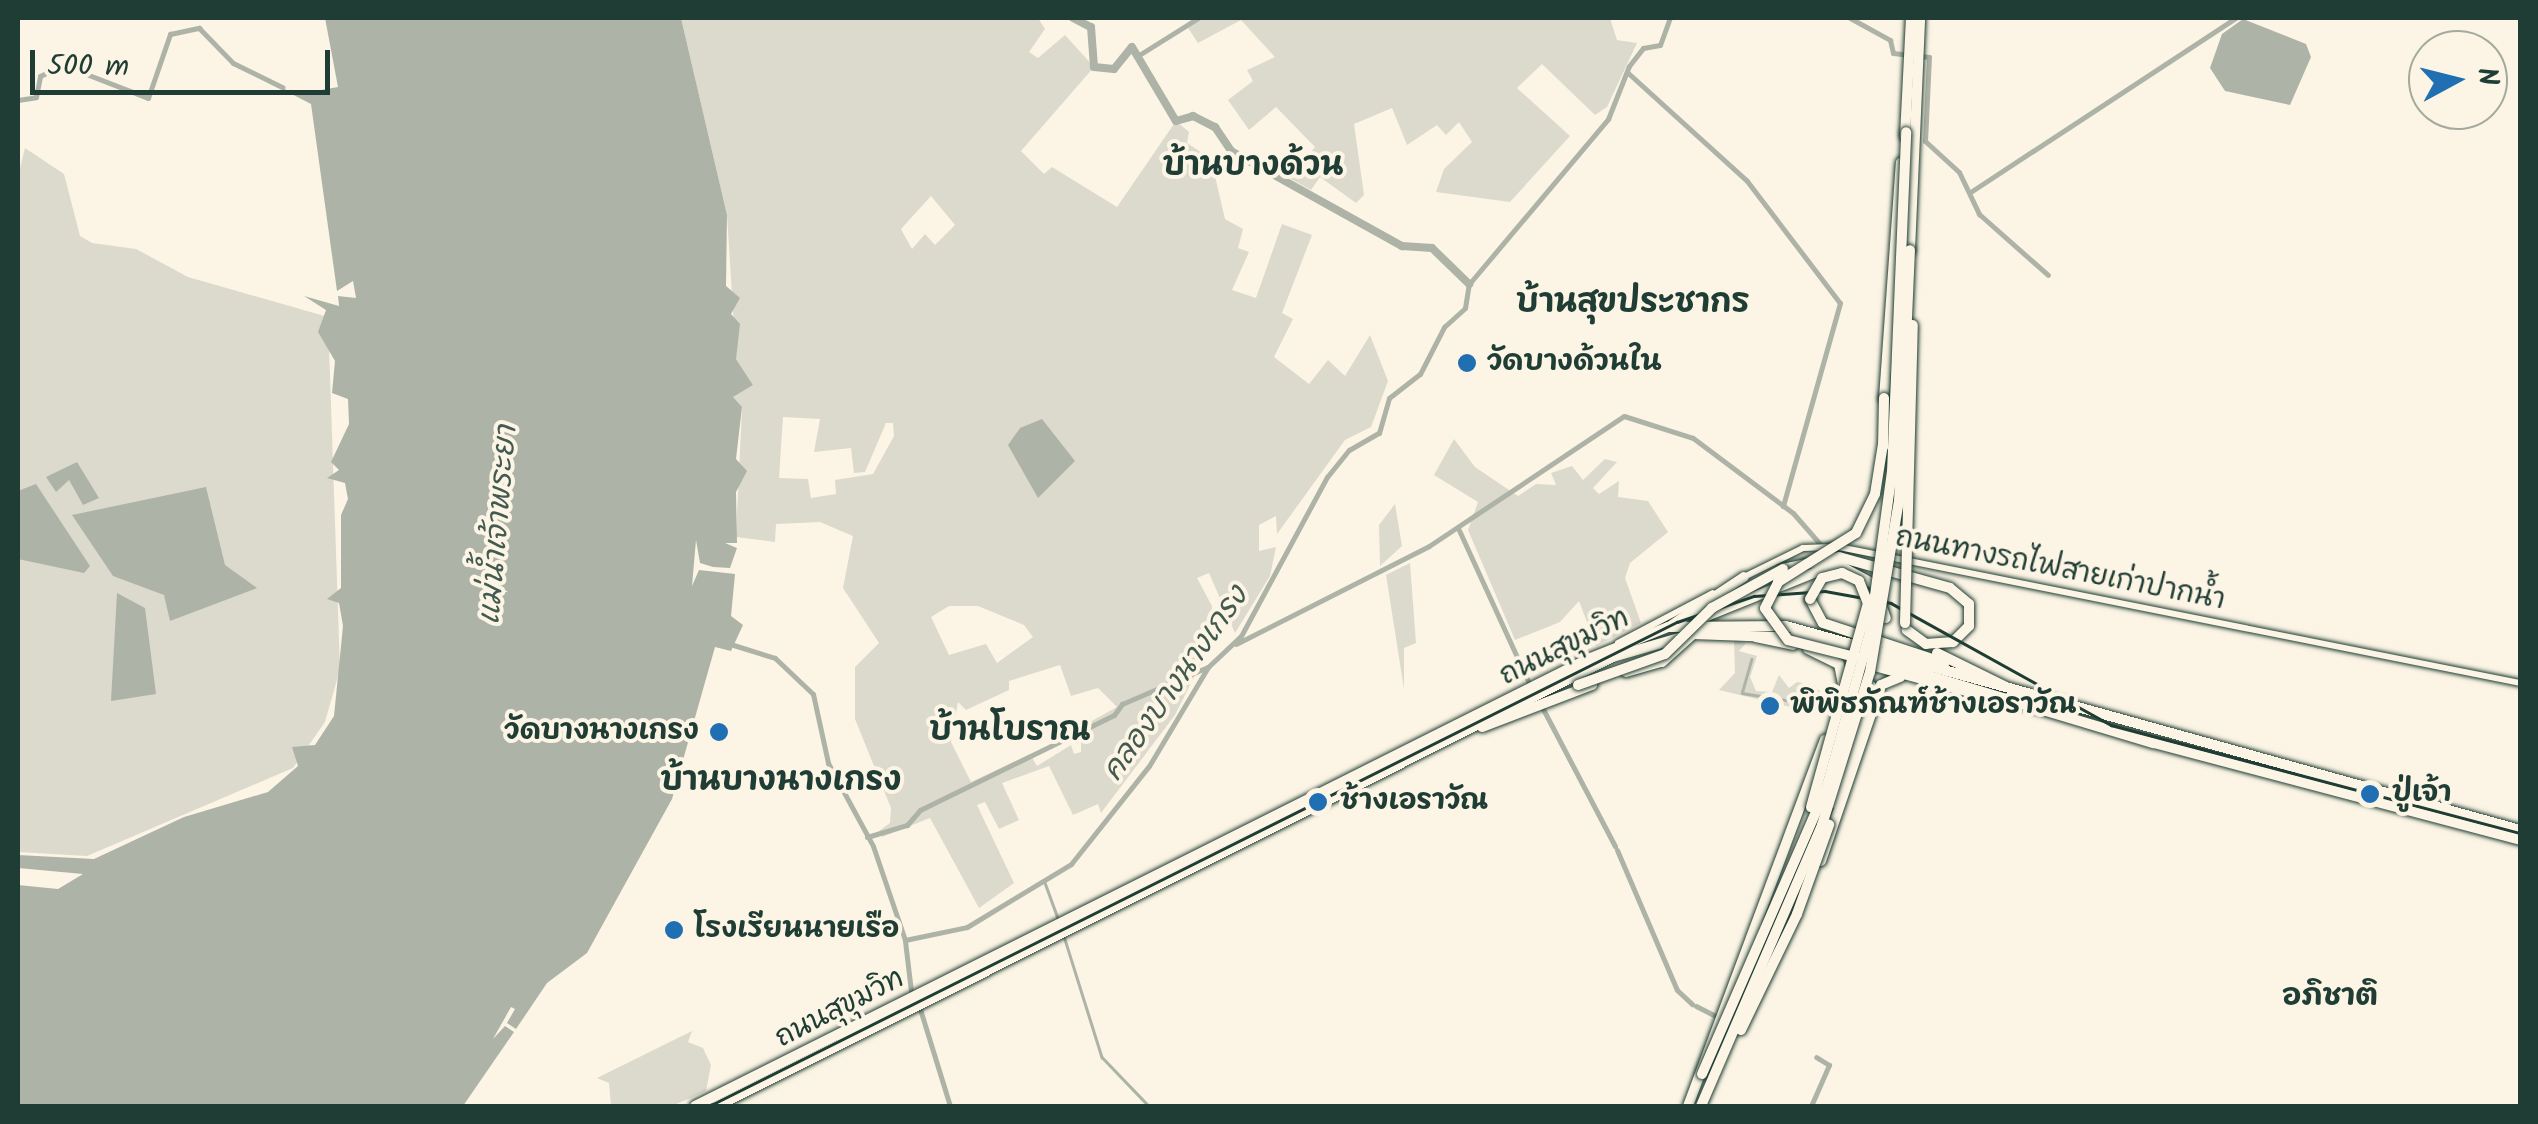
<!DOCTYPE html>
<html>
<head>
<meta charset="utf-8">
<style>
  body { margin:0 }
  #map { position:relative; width:2538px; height:1124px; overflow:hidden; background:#fcf5e5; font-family:Kalam,"Playpen Sans Thai",sans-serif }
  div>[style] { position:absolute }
  .green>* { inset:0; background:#dcdacc }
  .water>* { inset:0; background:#aeb3a7 }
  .stream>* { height:2.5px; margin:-1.25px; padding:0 1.25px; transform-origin:1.25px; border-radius:1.25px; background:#aeb3a7 }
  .canal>* { height:5px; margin:-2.5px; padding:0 2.5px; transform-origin:2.5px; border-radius:2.5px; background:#aeb3a7 }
  .river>* { height:8px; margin:-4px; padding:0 4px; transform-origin:4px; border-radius:4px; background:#aeb3a7 }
  .roads { filter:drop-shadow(0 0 2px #1f3d34) drop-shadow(0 0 2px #1f3d34) }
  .secondary>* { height:6px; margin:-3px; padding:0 3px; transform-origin:3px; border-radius:3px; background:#fcf5e5 }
  .highway>* { height:10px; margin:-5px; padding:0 5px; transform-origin:5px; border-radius:5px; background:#fcf5e5 }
  .rail>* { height:2.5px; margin:-1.25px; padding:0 1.25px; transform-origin:1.25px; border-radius:1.25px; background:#1f3d34 }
  .bridges { filter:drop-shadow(0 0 2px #1f3d34) drop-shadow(0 0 2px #1f3d34) }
  .highway-bridge>* { height:10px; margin:-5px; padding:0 5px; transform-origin:5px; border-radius:5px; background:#fcf5e5 }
  .dots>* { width:28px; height:28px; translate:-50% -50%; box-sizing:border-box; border:5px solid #fcf5e5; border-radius:50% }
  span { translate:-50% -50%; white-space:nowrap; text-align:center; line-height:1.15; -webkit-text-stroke:8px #fcf5e5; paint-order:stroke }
  .poi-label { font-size:28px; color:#1f3d34; font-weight:700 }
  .left { translate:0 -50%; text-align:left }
  .right { translate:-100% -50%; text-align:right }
  .street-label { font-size:28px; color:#1f3d34 }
  .water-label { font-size:30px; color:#435a51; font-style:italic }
  .neighbourhood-label { font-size:30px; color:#1f3d34; font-weight:700 }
  .quarter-label { font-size:32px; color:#1f3d34; font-weight:700 }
  .frame { position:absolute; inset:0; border:20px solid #1f3d34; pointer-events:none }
  .north { position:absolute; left:2408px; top:30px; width:100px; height:100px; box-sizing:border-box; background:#fcf5e5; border:2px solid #a4ab9e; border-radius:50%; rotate:83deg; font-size:28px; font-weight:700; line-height:40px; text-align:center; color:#1f3d34 }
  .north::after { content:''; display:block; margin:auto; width:35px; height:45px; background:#1f6fb2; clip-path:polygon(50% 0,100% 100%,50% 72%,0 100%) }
  .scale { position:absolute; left:30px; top:50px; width:300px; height:45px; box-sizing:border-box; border:5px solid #1f3d34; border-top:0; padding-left:12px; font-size:30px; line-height:35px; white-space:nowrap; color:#1f3d34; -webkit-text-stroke:8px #fcf5e5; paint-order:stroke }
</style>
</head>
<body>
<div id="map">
  <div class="green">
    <i style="clip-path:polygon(evenodd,681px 18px,1038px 18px,1045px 29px,1029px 52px,1038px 58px,1065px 35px,1094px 67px,1021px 151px,1044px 174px,1052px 167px,1117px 207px,1176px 121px,1189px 132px,1187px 143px,1211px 159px,1225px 219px,1243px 229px,1238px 248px,1249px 252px,1232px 290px,1256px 298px,1282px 224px,1312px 235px,1282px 313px,1293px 319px,1274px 357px,1309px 384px,1328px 360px,1345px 376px,1370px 335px,1388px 381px,1371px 427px,1345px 440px,1277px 534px,1276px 516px,1259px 525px,1259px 551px,1276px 547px,1270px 576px,1235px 633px,1209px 573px,1197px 578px,1212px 606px,1210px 645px,1175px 715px,1101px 813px,1098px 804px,1073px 815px,1049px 766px,1002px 783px,1019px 820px,999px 829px,985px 802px,977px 805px,1014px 883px,979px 908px,930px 818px,882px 837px,879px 831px,890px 823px,891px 808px,855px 719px,855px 667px,879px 643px,843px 588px,853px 536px,820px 522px,776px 524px,775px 542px,736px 537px,742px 408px,732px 397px,753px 385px,736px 359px,727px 215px,681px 18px,931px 196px,955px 225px,935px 245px,925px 234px,912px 249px,901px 229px,931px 196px,681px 18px,783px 417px,820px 419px,814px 452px,851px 448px,854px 473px,865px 472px,886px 423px,893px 423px,894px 436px,873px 474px,835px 480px,836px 494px,811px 498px,808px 479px,779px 478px,783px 417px,681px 18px,949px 606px,978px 606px,1024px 625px,1033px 637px,997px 663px,986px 644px,949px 655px,931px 617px,949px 606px,681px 18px,1060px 665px,1071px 696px,1098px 688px,1117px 707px,1081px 727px,1081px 752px,1074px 754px,1071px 745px,1037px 766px,1030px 754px,971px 782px,951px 742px,958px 702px,966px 710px,1009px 690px,1009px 681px,1060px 665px)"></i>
    <i style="clip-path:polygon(1204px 18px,1610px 18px,1617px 40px,1637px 43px,1607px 107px,1595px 115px,1542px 64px,1517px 88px,1570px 136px,1510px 202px,1436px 192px,1444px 169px,1472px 142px,1459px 122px,1446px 135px,1437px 125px,1407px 145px,1392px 108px,1354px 124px,1364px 195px,1356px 203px,1320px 177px,1311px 190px,1289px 178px,1315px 147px,1276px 107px,1249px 130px,1228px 100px,1253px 81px,1247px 70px,1275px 57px,1241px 20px,1198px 43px,1188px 28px)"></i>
    <i style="clip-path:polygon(25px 148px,64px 174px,80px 236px,92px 243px,136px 249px,188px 277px,328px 317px,340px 669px,325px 722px,293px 768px,87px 856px,18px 852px,18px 176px)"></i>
    <i style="clip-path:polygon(1454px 439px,1475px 467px,1518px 496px,1536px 484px,1556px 485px,1551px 473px,1572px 466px,1583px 480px,1605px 459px,1617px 462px,1593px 488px,1599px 494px,1619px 481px,1618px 497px,1648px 501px,1668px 532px,1630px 563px,1625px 578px,1641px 623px,1596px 646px,1579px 601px,1560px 622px,1515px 640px,1468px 530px,1478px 502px,1434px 475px)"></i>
    <i style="clip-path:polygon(1395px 504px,1402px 546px,1380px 566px,1379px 525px)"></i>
    <i style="clip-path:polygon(1410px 563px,1416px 643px,1404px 648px,1404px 689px,1386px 575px)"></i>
    <i style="clip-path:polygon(1734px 640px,1746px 643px,1739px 651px,1757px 656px,1750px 677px,1756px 691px,1772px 692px,1779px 675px,1789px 688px,1797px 682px,1815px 686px,1827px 699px,1833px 691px,1825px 715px,1719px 690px,1735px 673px)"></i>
    <i style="clip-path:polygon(692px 1031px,688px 1042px,703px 1048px,711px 1065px,706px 1091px,672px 1106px,611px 1106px,609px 1083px,597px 1078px)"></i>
  </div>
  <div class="water">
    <i style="clip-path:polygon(325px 18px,681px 18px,727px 215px,726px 286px,740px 298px,731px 314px,740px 324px,736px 359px,753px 385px,733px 397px,742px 407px,736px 459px,747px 471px,736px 492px,737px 543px,725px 543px,737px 548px,730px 568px,713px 567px,700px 563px,696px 540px,692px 586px,699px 570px,735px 574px,731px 616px,743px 625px,731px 651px,715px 647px,672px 799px,587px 953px,547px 983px,516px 1029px,507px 1023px,515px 1009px,511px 1007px,493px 1039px,505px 1026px,514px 1032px,463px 1106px,18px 1106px,18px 885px,58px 889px,83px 874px,18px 868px,18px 855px,94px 859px,184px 817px,268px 792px,298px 766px,292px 747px,315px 745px,334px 716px,343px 626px,339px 603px,327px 599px,341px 588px,341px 515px,348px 499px,345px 483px,327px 478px,339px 470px,331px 462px,349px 424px,348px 399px,332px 393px,335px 361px,318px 332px,326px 310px,304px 296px,339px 306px,338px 296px,356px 298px,353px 281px,337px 291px,311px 104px,276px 86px,298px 94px,338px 87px)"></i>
    <i style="clip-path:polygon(2243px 19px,2306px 44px,2311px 57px,2290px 105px,2225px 91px,2210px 68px,2222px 34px)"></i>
    <i style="clip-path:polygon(1042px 419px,1075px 461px,1038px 498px,1008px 445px,1020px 428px)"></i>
    <i style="clip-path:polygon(77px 462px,99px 498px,83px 505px,69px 480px,56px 492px,46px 477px)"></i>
    <i style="clip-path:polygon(36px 484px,90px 566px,84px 573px,18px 559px,18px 491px)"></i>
    <i style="clip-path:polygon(206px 487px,225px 565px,257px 588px,170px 621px,164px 595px,113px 576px,72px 515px)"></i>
    <i style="clip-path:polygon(117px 593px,145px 608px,156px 694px,111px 701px)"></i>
  </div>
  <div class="stream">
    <i style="left:1752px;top:659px;width:35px;rotate:106deg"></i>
    <i style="left:1742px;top:693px;width:76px;rotate:9.1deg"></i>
    <i style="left:1044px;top:880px;width:44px;rotate:69.9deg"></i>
    <i style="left:1064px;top:936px;width:127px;rotate:72.6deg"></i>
    <i style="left:1102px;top:1057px;width:68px;rotate:46.2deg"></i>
  </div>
  <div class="canal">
    <i style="left:1850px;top:18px;width:46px;rotate:28.8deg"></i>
    <i style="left:1890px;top:40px;width:13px;rotate:77deg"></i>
    <i style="left:1893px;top:53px;width:17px;rotate:7deg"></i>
    <i style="left:1139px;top:55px;width:70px;rotate:-32.1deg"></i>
    <i style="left:1921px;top:56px;width:8px;rotate:7deg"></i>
    <i style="left:1929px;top:57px;width:84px;rotate:92.7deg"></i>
    <i style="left:1925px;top:141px;width:46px;rotate:42.4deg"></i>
    <i style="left:1959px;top:172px;width:47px;rotate:64.5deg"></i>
    <i style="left:1979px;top:214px;width:92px;rotate:41.5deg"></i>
    <i style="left:1627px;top:72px;width:162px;rotate:42.2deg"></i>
    <i style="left:1747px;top:181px;width:153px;rotate:52.7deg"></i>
    <i style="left:1840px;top:303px;width:211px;rotate:105.7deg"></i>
    <i style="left:18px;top:100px;width:18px;rotate:-9deg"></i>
    <i style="left:36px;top:97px;width:21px;rotate:-79deg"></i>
    <i style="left:40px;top:76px;width:25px;rotate:-26deg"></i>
    <i style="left:63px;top:65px;width:91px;rotate:21.2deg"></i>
    <i style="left:148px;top:98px;width:68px;rotate:-71deg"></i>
    <i style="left:170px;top:34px;width:30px;rotate:-12deg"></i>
    <i style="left:199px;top:28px;width:49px;rotate:45.8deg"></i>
    <i style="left:233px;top:63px;width:55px;rotate:26.1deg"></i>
    <i style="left:1972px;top:191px;width:315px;rotate:-33.3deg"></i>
    <i style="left:1458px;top:528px;width:170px;rotate:65.4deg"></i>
    <i style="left:727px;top:643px;width:50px;rotate:17.4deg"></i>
    <i style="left:775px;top:658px;width:52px;rotate:43.5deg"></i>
    <i style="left:813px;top:694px;width:71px;rotate:77.7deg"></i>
    <i style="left:828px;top:763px;width:94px;rotate:61.5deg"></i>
    <i style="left:873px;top:846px;width:99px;rotate:71.2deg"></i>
    <i style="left:905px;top:940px;width:63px;rotate:-11.8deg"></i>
    <i style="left:967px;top:927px;width:122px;rotate:-31.2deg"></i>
    <i style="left:1071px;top:864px;width:125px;rotate:-51.5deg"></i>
    <i style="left:1149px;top:766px;width:115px;rotate:-59.2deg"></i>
    <i style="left:1208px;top:667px;width:45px;rotate:-43.2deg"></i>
    <i style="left:1241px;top:636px;width:181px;rotate:-61.6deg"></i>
    <i style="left:1327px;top:477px;width:35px;rotate:-51deg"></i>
    <i style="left:1349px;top:450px;width:34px;rotate:-30deg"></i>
    <i style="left:1379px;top:433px;width:36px;rotate:-74deg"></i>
    <i style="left:1389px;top:398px;width:39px;rotate:-38deg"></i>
    <i style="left:1420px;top:374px;width:53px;rotate:-62.9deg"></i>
    <i style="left:1444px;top:327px;width:28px;rotate:-42deg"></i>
    <i style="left:1465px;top:308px;width:24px;rotate:-81deg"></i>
    <i style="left:1469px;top:284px;width:216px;rotate:-49.9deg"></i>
    <i style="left:1608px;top:119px;width:57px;rotate:-68.4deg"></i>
    <i style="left:1629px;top:66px;width:23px;rotate:-52deg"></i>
    <i style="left:1643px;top:48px;width:17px;rotate:-10deg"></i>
    <i style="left:1660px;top:45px;width:29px;rotate:-70deg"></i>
    <i style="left:1236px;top:644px;width:216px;rotate:-26.9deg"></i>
    <i style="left:1429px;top:546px;width:234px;rotate:-33.7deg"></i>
    <i style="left:1624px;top:416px;width:72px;rotate:17.7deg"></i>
    <i style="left:1693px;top:438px;width:125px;rotate:36.9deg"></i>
    <i style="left:1793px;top:513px;width:41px;rotate:48.9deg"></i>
    <i style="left:1543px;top:709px;width:155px;rotate:62.3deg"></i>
    <i style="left:867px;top:837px;width:42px;rotate:-16.7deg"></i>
    <i style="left:907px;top:825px;width:20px;rotate:-49deg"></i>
    <i style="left:920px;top:810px;width:216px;rotate:-26.1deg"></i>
    <i style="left:1114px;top:715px;width:14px;rotate:-54deg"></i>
    <i style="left:1122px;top:704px;width:94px;rotate:-23.3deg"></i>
    <i style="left:1617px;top:850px;width:152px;rotate:66.8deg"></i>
    <i style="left:1677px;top:990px;width:21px;rotate:43deg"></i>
    <i style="left:905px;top:941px;width:50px;rotate:83.2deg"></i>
    <i style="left:1696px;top:1006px;width:27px;rotate:27deg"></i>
    <i style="left:920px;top:1009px;width:102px;rotate:72.8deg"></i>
    <i style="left:1811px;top:1106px;width:45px;rotate:-66.3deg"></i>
    <i style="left:1829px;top:1065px;width:15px;rotate:-148deg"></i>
  </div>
  <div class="river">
    <i style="left:1073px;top:18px;width:20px;rotate:27deg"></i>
    <i style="left:1091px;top:27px;width:40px;rotate:85.7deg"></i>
    <i style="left:1094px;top:67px;width:20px;rotate:6deg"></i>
    <i style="left:1114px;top:69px;width:28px;rotate:-51deg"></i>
    <i style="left:1132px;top:47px;width:86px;rotate:59.3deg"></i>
    <i style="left:1176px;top:121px;width:18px;rotate:-16deg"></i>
    <i style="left:1193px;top:116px;width:25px;rotate:27deg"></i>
    <i style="left:1215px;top:127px;width:29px;rotate:56deg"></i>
    <i style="left:1231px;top:151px;width:196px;rotate:29.1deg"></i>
    <i style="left:1402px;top:246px;width:30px;rotate:4deg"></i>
    <i style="left:1432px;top:248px;width:52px;rotate:44.2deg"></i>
  </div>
  <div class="roads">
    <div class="secondary">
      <i style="left:1742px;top:578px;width:68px;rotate:-26.2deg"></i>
      <i style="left:1803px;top:548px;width:36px;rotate:-2deg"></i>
      <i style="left:1839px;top:547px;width:694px;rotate:11.29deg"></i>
      <i style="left:1618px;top:643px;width:107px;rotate:-27.8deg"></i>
    </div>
    <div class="highway">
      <i style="left:1905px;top:136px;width:118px;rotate:-87.1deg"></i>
      <i style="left:1910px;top:250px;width:232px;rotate:-87.5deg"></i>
      <i style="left:1884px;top:398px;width:236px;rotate:-85.9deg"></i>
      <i style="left:1783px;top:569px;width:57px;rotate:-12.1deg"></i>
      <i style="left:1839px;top:557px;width:115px;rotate:15.6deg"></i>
      <i style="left:1950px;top:588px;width:25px;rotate:40deg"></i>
      <i style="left:1969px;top:604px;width:22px;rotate:90deg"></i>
      <i style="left:1969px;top:626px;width:23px;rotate:135deg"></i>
      <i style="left:1953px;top:642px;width:27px;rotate:176deg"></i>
      <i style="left:1926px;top:644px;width:24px;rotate:-144deg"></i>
      <i style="left:1810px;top:599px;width:27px;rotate:62deg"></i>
      <i style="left:1823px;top:623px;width:128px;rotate:18.2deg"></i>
      <i style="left:1699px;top:619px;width:148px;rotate:-21.9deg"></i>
      <i style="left:1836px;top:564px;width:43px;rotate:27.8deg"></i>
      <i style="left:1874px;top:584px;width:36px;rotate:71deg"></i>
      <i style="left:1669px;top:627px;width:90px;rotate:-33.7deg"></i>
      <i style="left:1756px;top:637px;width:38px;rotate:12deg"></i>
      <i style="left:1808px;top:649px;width:34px;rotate:26deg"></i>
      <i style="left:1839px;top:664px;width:21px;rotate:79deg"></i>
      <i style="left:1937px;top:653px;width:77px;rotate:26.2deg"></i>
      <i style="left:1863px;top:663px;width:122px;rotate:15.2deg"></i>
      <i style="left:1626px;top:672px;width:37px;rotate:-16deg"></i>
      <i style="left:1662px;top:662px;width:40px;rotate:-42deg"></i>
      <i style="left:1482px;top:727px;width:118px;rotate:-20.9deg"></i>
      <i style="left:1835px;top:803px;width:122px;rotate:-72.9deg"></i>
      <i style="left:1871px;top:686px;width:9px;rotate:-139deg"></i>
      <i style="left:1821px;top:861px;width:186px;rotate:-71.2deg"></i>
      <i style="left:1881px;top:685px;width:21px;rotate:-23deg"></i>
      <i style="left:695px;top:1106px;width:996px;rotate:-26.59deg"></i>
      <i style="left:1586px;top:660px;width:88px;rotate:-21.9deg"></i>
      <i style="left:1668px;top:627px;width:118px;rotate:-0.5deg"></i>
      <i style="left:1786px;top:626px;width:762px;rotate:15.53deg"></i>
      <i style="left:717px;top:1106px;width:1002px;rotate:-26.62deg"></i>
      <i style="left:1613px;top:657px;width:83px;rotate:-16deg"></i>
      <i style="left:1693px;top:634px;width:110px;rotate:2.1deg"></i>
      <i style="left:1803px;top:638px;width:366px;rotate:16.7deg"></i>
      <i style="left:2154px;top:743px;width:379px;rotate:14.8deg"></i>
      <i style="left:1688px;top:1106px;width:391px;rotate:-69.5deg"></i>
    </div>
  </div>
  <div class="rail">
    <i style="left:709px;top:1106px;width:1082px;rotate:-26.57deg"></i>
    <i style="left:1677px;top:622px;width:81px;rotate:-18.7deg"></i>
    <i style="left:1754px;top:596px;width:71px;rotate:-4deg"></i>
    <i style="left:1825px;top:591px;width:67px;rotate:10.3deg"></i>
    <i style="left:1891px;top:603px;width:252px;rotate:29deg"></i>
    <i style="left:2111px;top:725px;width:423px;rotate:14.8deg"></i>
  </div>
  <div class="bridges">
    <div class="highway-bridge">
      <i style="left:1883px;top:447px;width:49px;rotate:-88.8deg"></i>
      <i style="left:1810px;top:599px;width:24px;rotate:-60deg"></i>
      <i style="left:1822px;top:578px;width:21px;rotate:-14deg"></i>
      <i style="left:1842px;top:573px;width:19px;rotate:25deg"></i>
      <i style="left:1859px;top:581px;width:24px;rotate:68deg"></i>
      <i style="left:1868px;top:603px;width:212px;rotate:105.6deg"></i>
      <i style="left:1905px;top:623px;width:298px;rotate:-88.5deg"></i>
      <i style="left:1859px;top:658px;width:73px;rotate:-165.8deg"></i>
      <i style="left:1788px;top:640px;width:39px;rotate:-126deg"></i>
      <i style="left:1765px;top:608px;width:29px;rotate:-63deg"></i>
      <i style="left:1778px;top:582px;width:92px;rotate:-32.1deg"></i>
      <i style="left:1856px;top:533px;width:43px;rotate:-64deg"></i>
      <i style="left:1875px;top:494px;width:51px;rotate:-80.9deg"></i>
      <i style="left:1578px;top:685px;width:92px;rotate:-19.6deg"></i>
      <i style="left:1665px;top:654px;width:66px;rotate:-44.4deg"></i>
      <i style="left:1712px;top:608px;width:81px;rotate:-28.8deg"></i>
      <i style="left:1741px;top:1030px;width:129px;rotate:-64.2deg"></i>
      <i style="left:1797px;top:914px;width:95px;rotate:-70.2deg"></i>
      <i style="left:1702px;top:1074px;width:314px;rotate:-66.5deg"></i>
      <i style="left:1827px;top:786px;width:160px;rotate:-74.4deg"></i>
      <i style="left:1870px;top:632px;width:162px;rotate:-82.2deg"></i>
      <i style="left:1892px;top:472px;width:340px;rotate:-87.6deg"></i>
      <i style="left:1701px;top:1106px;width:306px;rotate:-66.7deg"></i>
      <i style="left:1822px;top:825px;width:160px;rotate:-72.6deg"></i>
      <i style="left:1870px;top:672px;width:173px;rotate:-80.4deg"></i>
      <i style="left:1899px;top:501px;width:251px;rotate:-87.5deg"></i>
    </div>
  </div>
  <div class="dots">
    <i style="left:1467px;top:363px;background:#1f6fb2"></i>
    <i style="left:1770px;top:706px;background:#1f6fb2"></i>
    <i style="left:719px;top:732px;background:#1f6fb2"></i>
    <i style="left:2370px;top:794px;background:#1f6fb2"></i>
    <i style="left:1318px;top:802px;background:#1f6fb2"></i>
    <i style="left:674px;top:930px;background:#1f6fb2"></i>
  </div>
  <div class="poi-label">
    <span class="left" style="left:1487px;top:363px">วัดบางด้วนใน</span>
    <span class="left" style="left:1790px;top:706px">พิพิธภัณฑ์ช้างเอราวัณ</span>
    <span class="right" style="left:699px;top:732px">วัดบางนางเกรง</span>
    <span class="left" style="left:2392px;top:794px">ปู่เจ้า</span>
    <span class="left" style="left:1340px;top:802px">ช้างเอราวัณ</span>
    <span class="left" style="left:694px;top:930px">โรงเรียนนายเรือ</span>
  </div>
  <div class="street-label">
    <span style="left:2060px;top:570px;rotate:11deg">ถนนทางรถไฟสายเก่าปากน้ำ</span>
    <span style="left:1565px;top:648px;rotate:-26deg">ถนนสุขุมวิท</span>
    <span style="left:840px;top:1009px;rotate:-27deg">ถนนสุขุมวิท</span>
  </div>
  <div class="water-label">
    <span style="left:499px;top:525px;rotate:-85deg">แม่น้ำเจ้าพระยา</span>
    <span style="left:1176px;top:684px;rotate:-55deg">คลองบางนางเกรง</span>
  </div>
  <div class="neighbourhood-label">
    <span style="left:2330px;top:997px">อภิชาติ</span>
  </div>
  <div class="quarter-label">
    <span style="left:1253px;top:167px">บ้านบางด้วน</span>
    <span style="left:1633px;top:304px">บ้านสุขประชากร</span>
    <span style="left:1010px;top:732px">บ้านโบราณ</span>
    <span style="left:781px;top:782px">บ้านบางนางเกรง</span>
  </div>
  <div class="frame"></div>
  <div class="north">N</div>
  <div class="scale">500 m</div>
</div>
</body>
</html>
